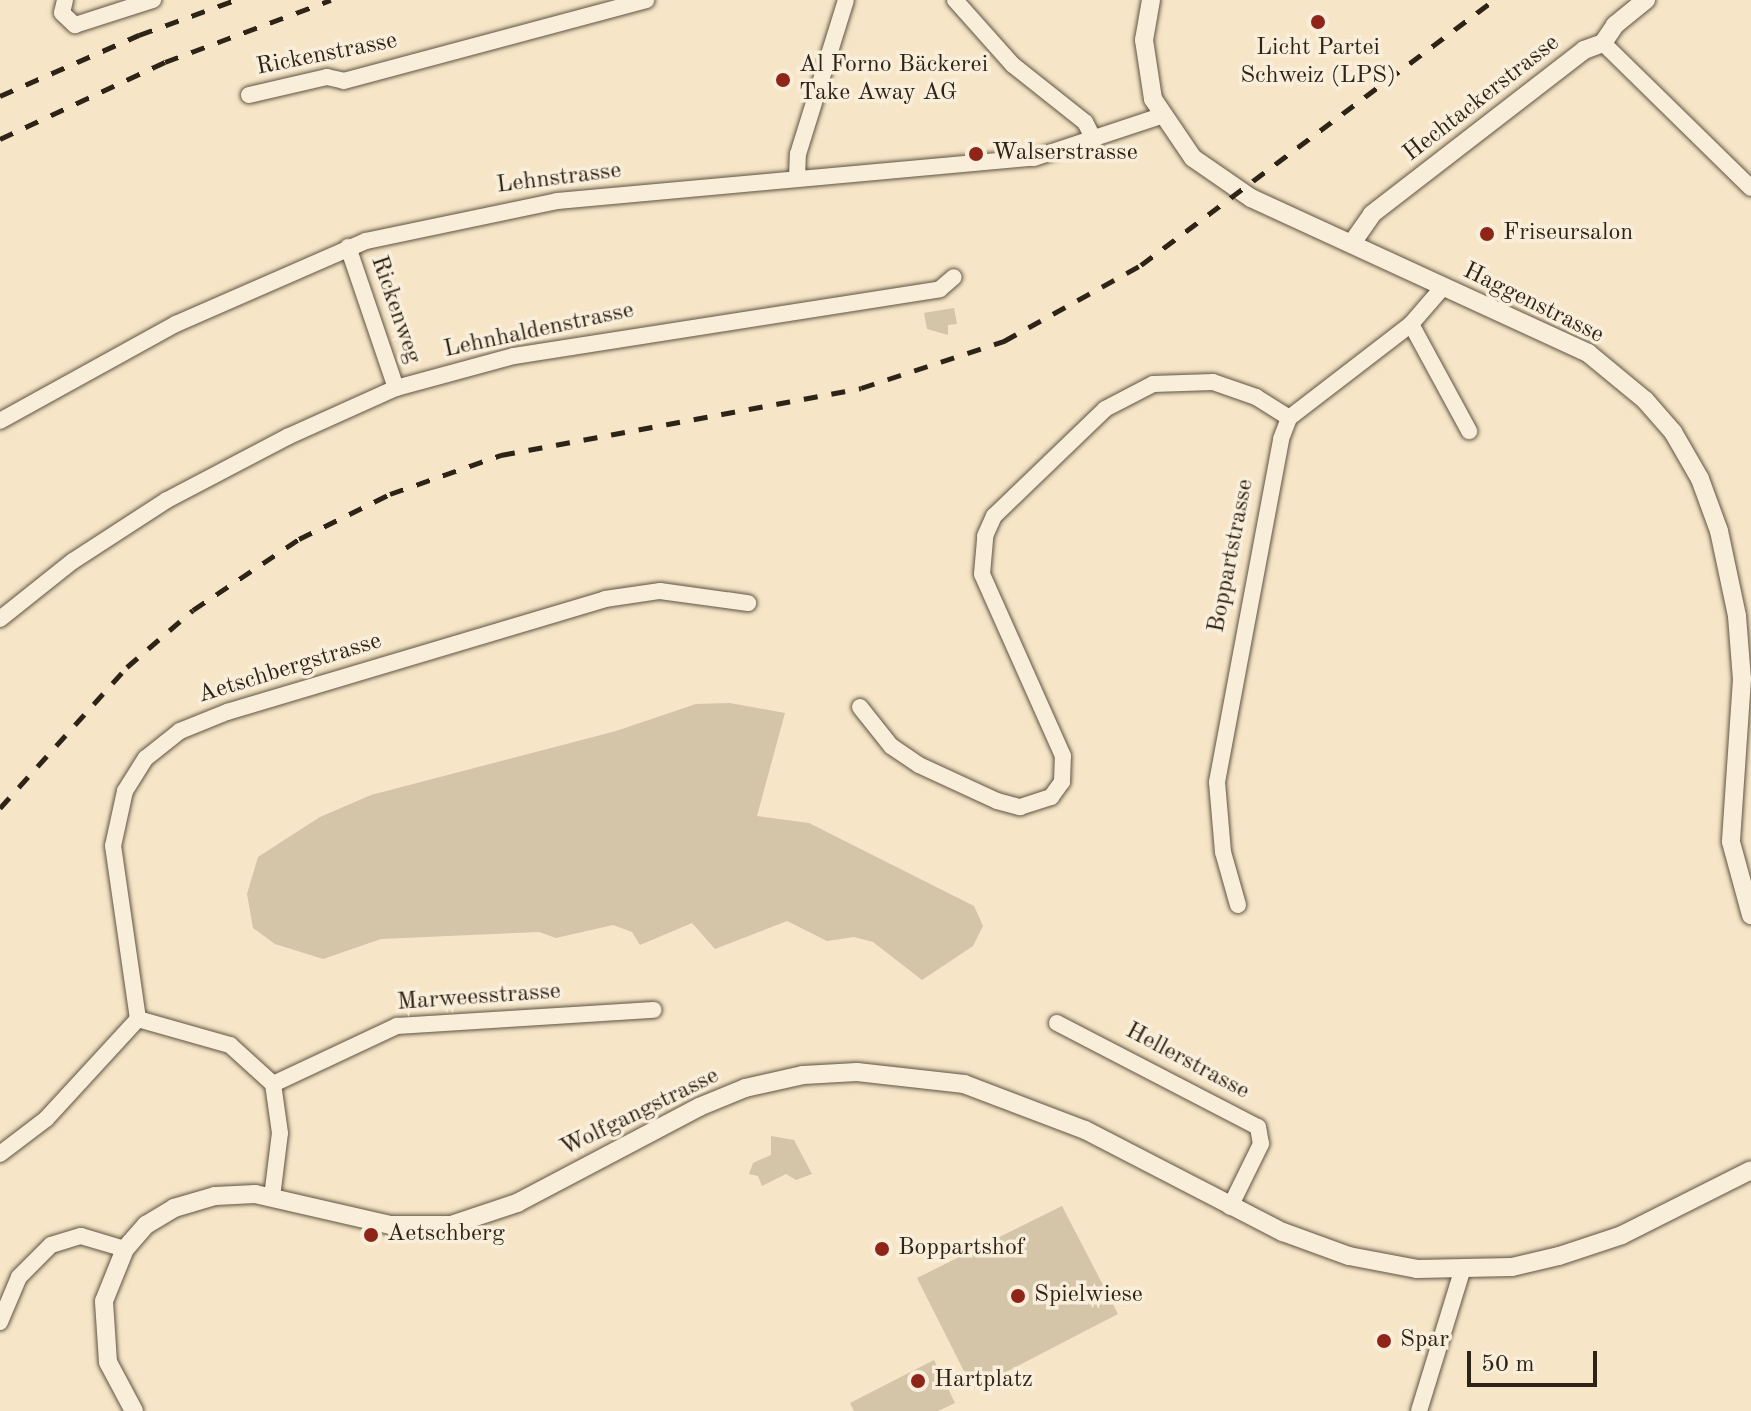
<!DOCTYPE html>
<html>
<head>
<meta charset="utf-8">
<style>
  body { margin:0 }
  #map { position:relative; width:1751px; height:1411px; overflow:hidden; background:#f6e5c6; font-family:"Old Standard TT",serif }
  div>[style] { position:absolute }
  .green>* { inset:0; background:#d4c4a8 }
  .roads { filter:drop-shadow(0 0 2px #5f5443) drop-shadow(0 0 2px #5f5443) }
  .minor>* { height:16px; margin:-8px; padding:0 8px; transform-origin:8px; border-radius:8px; background:#f9eeda }
  .tertiary>* { height:18px; margin:-9px; padding:0 9px; transform-origin:9px; border-radius:9px; background:#f9eeda }
  .rail>* { height:5px; margin-top:-2.5px; transform-origin:0; background:repeating-linear-gradient(90deg,#2d2317 0 14px,transparent 0 28px) }
  .dots>* { width:22px; height:22px; translate:-50% -50%; box-sizing:border-box; border:4px solid #f9eeda; border-radius:50% }
  span { translate:-50% -50%; white-space:nowrap; text-align:center; line-height:1.15; -webkit-text-stroke:7px #f9eeda; paint-order:stroke }
  .poi-label { font-size:24px; color:#2d2317 }
  .left { translate:0 -50%; text-align:left }
  .street-label { font-size:24px; color:#2d2317 }
  .scale { position:absolute; left:1467px; top:1351px; width:130px; height:36px; box-sizing:border-box; border:4px solid #2d2317; border-top:0; padding-left:10px; font-size:24px; line-height:28px; white-space:nowrap; color:#2d2317; -webkit-text-stroke:6px #f9eeda; paint-order:stroke }
</style>
</head>
<body>
<div id="map">
  <div class="green">
    <i style="clip-path:polygon(954px 308px,957px 324px,948px 325px,948px 335px,927px 329px,924px 313px)"></i>
    <i style="clip-path:polygon(730px 703px,785px 713px,757px 816px,809px 823px,974px 906px,983px 926px,973px 946px,922px 980px,873px 942px,854px 937px,827px 941px,787px 921px,715px 949px,692px 923px,640px 945px,632px 932px,613px 925px,556px 938px,539px 932px,381px 939px,323px 959px,275px 944px,253px 928px,247px 894px,258px 857px,320px 817px,371px 795px,616px 731px,696px 704px)"></i>
    <i style="clip-path:polygon(771px 1136px,794px 1140px,812px 1174px,796px 1180px,786px 1174px,762px 1186px,758px 1176px,749px 1174px,753px 1163px,771px 1155px)"></i>
    <i style="clip-path:polygon(1062px 1206px,1118px 1314px,973px 1389px,917px 1278px)"></i>
    <i style="clip-path:polygon(934px 1360px,955px 1403px,938px 1411px,854px 1411px,850px 1403px)"></i>
  </div>
  <div class="roads">
    <div class="minor">
      <i style="left:65px;top:0;width:13px;rotate:103deg"></i>
      <i style="left:62px;top:13px;width:18px;rotate:43deg"></i>
      <i style="left:75px;top:25px;width:82px;rotate:-17.8deg"></i>
      <i style="left:955px;top:0;width:87px;rotate:48.3deg"></i>
      <i style="left:1013px;top:65px;width:92px;rotate:38.4deg"></i>
      <i style="left:1085px;top:122px;width:20px;rotate:63deg"></i>
      <i style="left:1603px;top:43px;width:207px;rotate:44.4deg"></i>
      <i style="left:249px;top:95px;width:80px;rotate:-13deg"></i>
      <i style="left:327px;top:77px;width:17px;rotate:13deg"></i>
      <i style="left:344px;top:81px;width:313px;rotate:-15deg"></i>
      <i style="left:797px;top:179px;width:25px;rotate:-88deg"></i>
      <i style="left:798px;top:154px;width:161px;rotate:-72.7deg"></i>
      <i style="left:348px;top:247px;width:149px;rotate:71.2deg"></i>
      <i style="left:1411px;top:324px;width:122px;rotate:61.5deg"></i>
      <i style="left:0;top:421px;width:201px;rotate:-28.9deg"></i>
      <i style="left:176px;top:324px;width:207px;rotate:-23.6deg"></i>
      <i style="left:366px;top:241px;width:195px;rotate:-11.8deg"></i>
      <i style="left:557px;top:201px;width:479px;rotate:-5.2deg"></i>
      <i style="left:1034px;top:158px;width:134px;rotate:-18.3deg"></i>
      <i style="left:0;top:619px;width:93px;rotate:-38.5deg"></i>
      <i style="left:73px;top:561px;width:112px;rotate:-33deg"></i>
      <i style="left:167px;top:500px;width:136px;rotate:-27.7deg"></i>
      <i style="left:287px;top:437px;width:120px;rotate:-24.2deg"></i>
      <i style="left:396px;top:388px;width:122px;rotate:-15.2deg"></i>
      <i style="left:514px;top:356px;width:431px;rotate:-8.9deg"></i>
      <i style="left:940px;top:289px;width:18px;rotate:-41deg"></i>
      <i style="left:860px;top:707px;width:50px;rotate:51.5deg"></i>
      <i style="left:891px;top:746px;width:34px;rotate:34deg"></i>
      <i style="left:919px;top:765px;width:86px;rotate:24.8deg"></i>
      <i style="left:997px;top:801px;width:24px;rotate:15deg"></i>
      <i style="left:1020px;top:807px;width:33px;rotate:-18deg"></i>
      <i style="left:1051px;top:797px;width:19px;rotate:-54deg"></i>
      <i style="left:1062px;top:782px;width:26px;rotate:-88deg"></i>
      <i style="left:1063px;top:756px;width:199px;rotate:-114deg"></i>
      <i style="left:982px;top:574px;width:38px;rotate:-85deg"></i>
      <i style="left:985px;top:536px;width:22px;rotate:-66deg"></i>
      <i style="left:994px;top:516px;width:154px;rotate:-43.9deg"></i>
      <i style="left:1105px;top:409px;width:54px;rotate:-27.5deg"></i>
      <i style="left:1153px;top:384px;width:60px;rotate:-1.9deg"></i>
      <i style="left:1213px;top:382px;width:46px;rotate:19.2deg"></i>
      <i style="left:1256px;top:397px;width:39px;rotate:32deg"></i>
      <i style="left:1238px;top:905px;width:55px;rotate:-105.8deg"></i>
      <i style="left:1223px;top:852px;width:70px;rotate:-94.9deg"></i>
      <i style="left:1217px;top:782px;width:349px;rotate:-79.4deg"></i>
      <i style="left:1281px;top:439px;width:22px;rotate:-69deg"></i>
      <i style="left:1289px;top:418px;width:154px;rotate:-37.6deg"></i>
      <i style="left:1411px;top:324px;width:49px;rotate:-49.1deg"></i>
      <i style="left:1057px;top:1023px;width:226px;rotate:27.4deg"></i>
      <i style="left:1258px;top:1127px;width:17px;rotate:80deg"></i>
      <i style="left:1261px;top:1144px;width:70px;rotate:116.2deg"></i>
      <i style="left:273px;top:1084px;width:137px;rotate:-25.1deg"></i>
      <i style="left:397px;top:1026px;width:257px;rotate:-3.6deg"></i>
      <i style="left:0;top:1154px;width:58px;rotate:-37.3deg"></i>
      <i style="left:46px;top:1119px;width:136px;rotate:-47.4deg"></i>
      <i style="left:272px;top:1197px;width:64px;rotate:-82.9deg"></i>
      <i style="left:280px;top:1133px;width:49px;rotate:-98.1deg"></i>
      <i style="left:273px;top:1084px;width:58px;rotate:-137.8deg"></i>
      <i style="left:230px;top:1045px;width:96px;rotate:-164.2deg"></i>
      <i style="left:138px;top:1019px;width:175px;rotate:-98.2deg"></i>
      <i style="left:113px;top:846px;width:56px;rotate:-77.7deg"></i>
      <i style="left:125px;top:791px;width:39px;rotate:-58deg"></i>
      <i style="left:146px;top:758px;width:43px;rotate:-38.5deg"></i>
      <i style="left:180px;top:731px;width:51px;rotate:-22deg"></i>
      <i style="left:227px;top:712px;width:395px;rotate:-16.6deg"></i>
      <i style="left:605px;top:599px;width:56px;rotate:-8.3deg"></i>
      <i style="left:660px;top:591px;width:89px;rotate:7.8deg"></i>
      <i style="left:0;top:1322px;width:49px;rotate:-67.1deg"></i>
      <i style="left:19px;top:1277px;width:45px;rotate:-45deg"></i>
      <i style="left:51px;top:1245px;width:31px;rotate:-17deg"></i>
      <i style="left:81px;top:1236px;width:46px;rotate:16.5deg"></i>
      <i style="left:1419px;top:1411px;width:146px;rotate:-72.9deg"></i>
    </div>
    <div class="tertiary">
      <i style="left:1151px;top:0;width:41px;rotate:99.9deg"></i>
      <i style="left:1144px;top:40px;width:60px;rotate:81.3deg"></i>
      <i style="left:1153px;top:99px;width:71px;rotate:55.9deg"></i>
      <i style="left:1193px;top:158px;width:70px;rotate:34.6deg"></i>
      <i style="left:1251px;top:198px;width:371px;rotate:24.7deg"></i>
      <i style="left:1588px;top:353px;width:74px;rotate:39.5deg"></i>
      <i style="left:1645px;top:400px;width:43px;rotate:48.8deg"></i>
      <i style="left:1673px;top:432px;width:54px;rotate:60.1deg"></i>
      <i style="left:1700px;top:479px;width:55px;rotate:69.9deg"></i>
      <i style="left:1719px;top:531px;width:87px;rotate:78deg"></i>
      <i style="left:1737px;top:616px;width:63px;rotate:85.5deg"></i>
      <i style="left:1742px;top:679px;width:163px;rotate:93.9deg"></i>
      <i style="left:1731px;top:842px;width:76px;rotate:74.7deg"></i>
      <i style="left:1352px;top:243px;width:35px;rotate:-55deg"></i>
      <i style="left:1372px;top:214px;width:268px;rotate:-37.7deg"></i>
      <i style="left:1584px;top:50px;width:20px;rotate:-20deg"></i>
      <i style="left:1603px;top:43px;width:22px;rotate:-56deg"></i>
      <i style="left:1615px;top:25px;width:40px;rotate:-39deg"></i>
      <i style="left:134px;top:1411px;width:55px;rotate:-118deg"></i>
      <i style="left:108px;top:1362px;width:61px;rotate:-93.8deg"></i>
      <i style="left:104px;top:1301px;width:56px;rotate:-68deg"></i>
      <i style="left:125px;top:1249px;width:32px;rotate:-49deg"></i>
      <i style="left:146px;top:1225px;width:33px;rotate:-31deg"></i>
      <i style="left:174px;top:1208px;width:43px;rotate:-16.3deg"></i>
      <i style="left:215px;top:1196px;width:40px;rotate:-2.9deg"></i>
      <i style="left:255px;top:1194px;width:139px;rotate:12.9deg"></i>
      <i style="left:390px;top:1225px;width:61px"></i>
      <i style="left:451px;top:1225px;width:70px;rotate:-18.4deg"></i>
      <i style="left:517px;top:1203px;width:206px;rotate:-27.8deg"></i>
      <i style="left:699px;top:1107px;width:50px;rotate:-22.4deg"></i>
      <i style="left:745px;top:1088px;width:59px;rotate:-12.6deg"></i>
      <i style="left:803px;top:1075px;width:54px;rotate:-3.2deg"></i>
      <i style="left:857px;top:1072px;width:108px;rotate:6.4deg"></i>
      <i style="left:964px;top:1084px;width:129px;rotate:20.8deg"></i>
      <i style="left:1085px;top:1130px;width:223px;rotate:27.3deg"></i>
      <i style="left:1283px;top:1232px;width:70px;rotate:20deg"></i>
      <i style="left:1349px;top:1256px;width:69px;rotate:10.8deg"></i>
      <i style="left:1417px;top:1269px;width:95px;rotate:-1.2deg"></i>
      <i style="left:1512px;top:1267px;width:48px;rotate:-13.2deg"></i>
      <i style="left:1559px;top:1256px;width:66px;rotate:-18.4deg"></i>
      <i style="left:1622px;top:1235px;width:144px;rotate:-26.7deg"></i>
    </div>
  </div>
  <div class="rail">
    <i style="left:0;top:96px;width:152px;rotate:-23.7deg"></i>
    <i style="left:139px;top:35px;width:102px;rotate:-20deg"></i>
    <i style="left:0;top:139px;width:182px;rotate:-25deg"></i>
    <i style="left:165px;top:62px;width:177px;rotate:-20.5deg"></i>
    <i style="left:0;top:808px;width:190px;rotate:-48deg"></i>
    <i style="left:127px;top:667px;width:87px;rotate:-40.8deg"></i>
    <i style="left:193px;top:610px;width:128px;rotate:-33.8deg"></i>
    <i style="left:299px;top:539px;width:102px;rotate:-26.3deg"></i>
    <i style="left:390px;top:494px;width:118px;rotate:-19.4deg"></i>
    <i style="left:501px;top:455px;width:366px;rotate:-10.5deg"></i>
    <i style="left:861px;top:388px;width:151px;rotate:-18.2deg"></i>
    <i style="left:1004px;top:341px;width:157px;rotate:-29deg"></i>
    <i style="left:1141px;top:265px;width:441px;rotate:-36.9deg"></i>
  </div>
  <div class="dots">
    <i style="left:1318px;top:22px;background:#8f2418"></i>
    <i style="left:783px;top:80px;background:#8f2418"></i>
    <i style="left:976px;top:154px;background:#8f2418"></i>
    <i style="left:1487px;top:234px;background:#8f2418"></i>
    <i style="left:371px;top:1235px;background:#8f2418"></i>
    <i style="left:882px;top:1249px;background:#8f2418"></i>
    <i style="left:1018px;top:1296px;background:#8f2418"></i>
    <i style="left:1384px;top:1341px;background:#8f2418"></i>
    <i style="left:918px;top:1381px;background:#8f2418"></i>
  </div>
  <div class="poi-label">
    <span style="left:1318px;top:63px">Licht Partei<br>Schweiz (LPS)</span>
    <span class="left" style="left:799px;top:80px">Al Forno Bäckerei<br>Take Away AG</span>
    <span class="left" style="left:992px;top:154px">Walserstrasse</span>
    <span class="left" style="left:1503px;top:234px">Friseursalon</span>
    <span class="left" style="left:387px;top:1235px">Aetschberg</span>
    <span class="left" style="left:898px;top:1249px">Boppartshof</span>
    <span class="left" style="left:1034px;top:1296px">Spielwiese</span>
    <span class="left" style="left:1400px;top:1341px">Spar</span>
    <span class="left" style="left:934px;top:1381px">Hartplatz</span>
  </div>
  <div class="street-label">
    <span style="left:327px;top:55px;rotate:-11deg">Rickenstrasse</span>
    <span style="left:1482px;top:99px;rotate:-38deg">Hechtackerstrasse</span>
    <span style="left:559px;top:179px;rotate:-7deg">Lehnstrasse</span>
    <span style="left:1533px;top:304px;rotate:26deg">Haggenstrasse</span>
    <span style="left:395px;top:310px;rotate:71deg">Rickenweg</span>
    <span style="left:539px;top:331px;rotate:-12deg">Lehnhaldenstrasse</span>
    <span style="left:1232px;top:556px;rotate:-79deg">Boppartstrasse</span>
    <span style="left:290px;top:669px;rotate:-17deg">Aetschbergstrasse</span>
    <span style="left:479px;top:998px;rotate:-4deg">Marweesstrasse</span>
    <span style="left:1187px;top:1062px;rotate:28deg">Hellerstrasse</span>
    <span style="left:640px;top:1113px;rotate:-26deg">Wolfgangstrasse</span>
  </div>
  <div class="scale">50 m</div>
</div>
</body>
</html>
